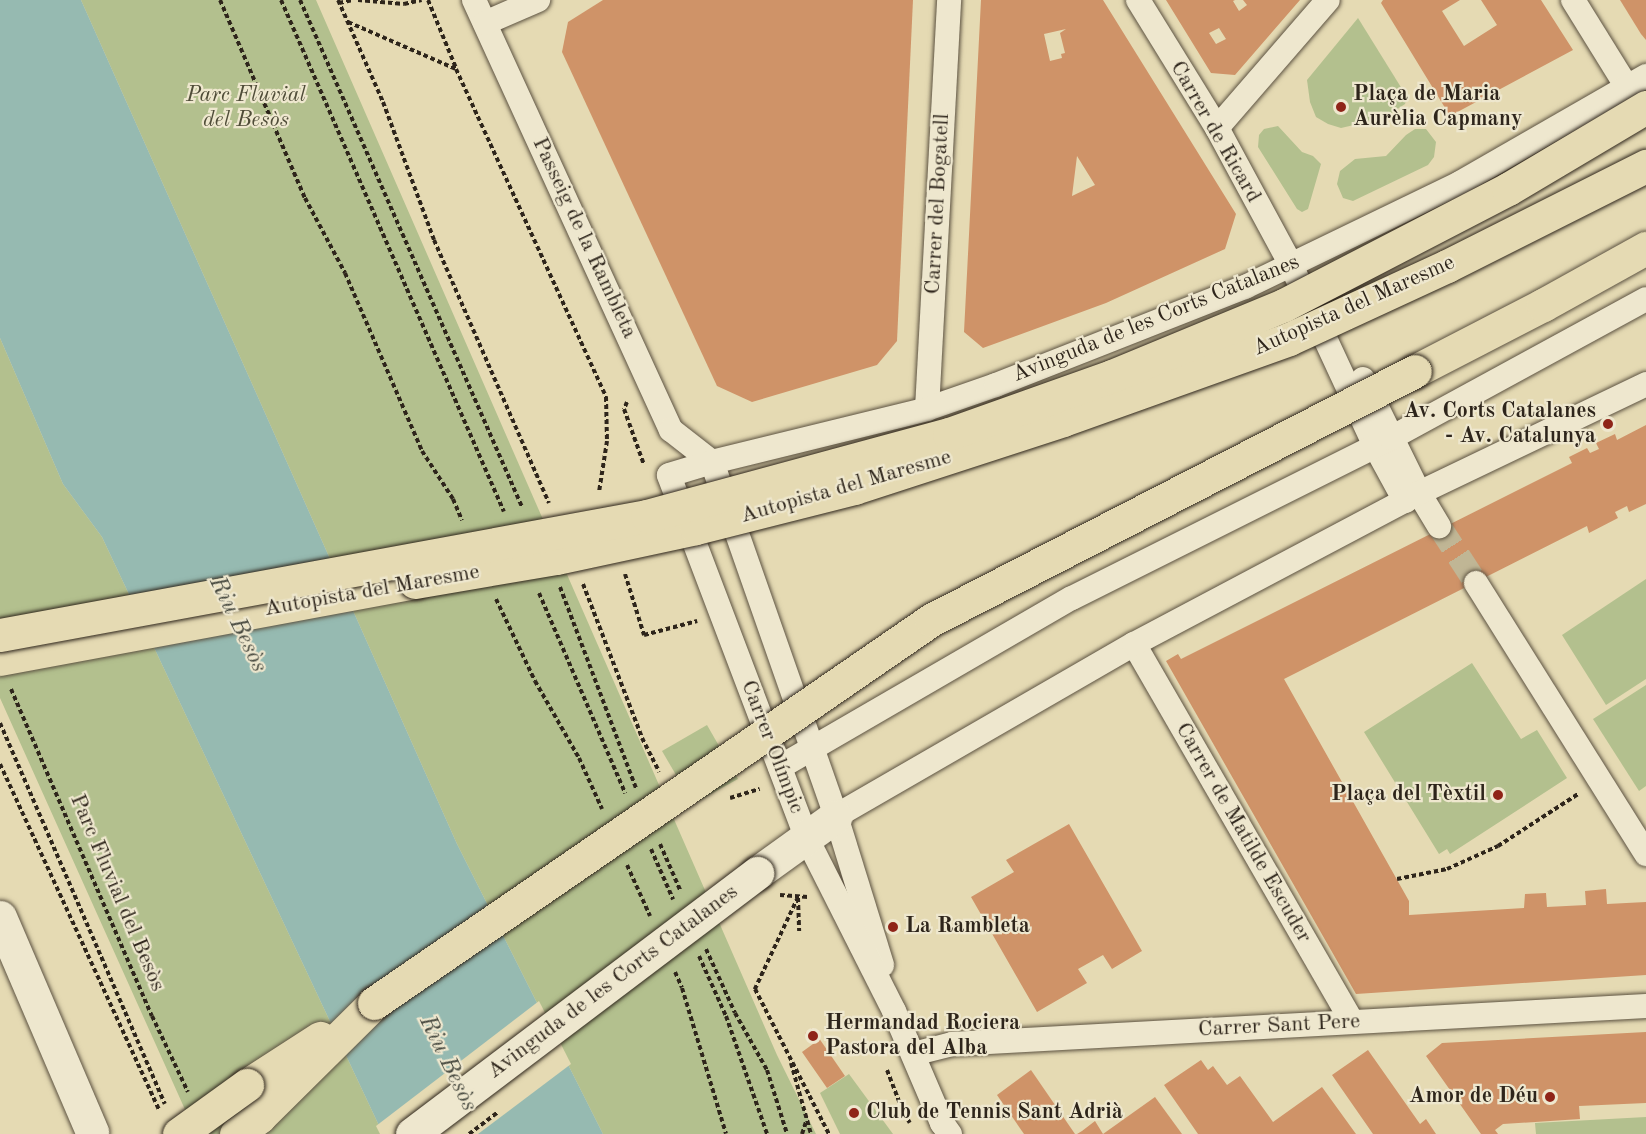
<!DOCTYPE html>
<html>
<head>
<meta charset="utf-8">
<style>
  body { margin:0 }
  #map { position:relative; width:1646px; height:1134px; overflow:hidden; background:#e5dab3; font-family:"Old Standard TT",serif }
  div>[style] { position:absolute }
  .green>* { inset:0; background:#b3c08e }
  .water>* { inset:0; background:#96bab1 }
  .pier>* { inset:0; background:#e5dab3 }
  .building>* { inset:0; background:#cf9368 }
  .street-tunnel>* { height:24px; margin-top:-12px; transform-origin:0; background:repeating-linear-gradient(90deg,#c0b695 0 24px,transparent 0 36px) }
  .path>* { height:4px; margin-top:-2px; transform-origin:0; background:repeating-linear-gradient(90deg,#2e251b 0 4.5px,transparent 0 7.5px) }
  .roads { filter:drop-shadow(0 0 2px #5c5241) drop-shadow(0 0 2px #5c5241) }
  .street>* { height:24px; margin:-12px; padding:0 12px; transform-origin:12px; border-radius:12px; background:#eee7ce }
  .secondary>* { height:33px; margin:-16.5px; padding:0 16.5px; transform-origin:16.5px; border-radius:16.5px; background:#eee7ce }
  .highway>* { height:33px; margin:-16.5px; padding:0 16.5px; transform-origin:16.5px; border-radius:16.5px; background:#e5dab3 }
  .path-bridge>* { height:4px; margin-top:-2px; transform-origin:0; background:repeating-linear-gradient(90deg,#2e251b 0 4.5px,transparent 0 7.5px) }
  .bridges { filter:drop-shadow(0 0 2px #2e251b) drop-shadow(0 0 2px #2e251b) }
  .secondary-bridge>* { height:33px; margin:-16.5px; padding:0 16.5px; transform-origin:16.5px; border-radius:16.5px; background:#eee7ce }
  .highway-bridge>* { height:33px; margin:-16.5px; padding:0 16.5px; transform-origin:16.5px; border-radius:16.5px; background:#e5dab3 }
  .dots>* { width:16px; height:16px; translate:-50% -50%; box-sizing:border-box; border:3px solid #eee7ce; border-radius:50% }
  span { translate:-50% -50%; white-space:nowrap; text-align:center; line-height:1.15; -webkit-text-stroke:4.5px #eee7ce; paint-order:stroke }
  .poi-label { font-size:22px; color:#2e251b; font-weight:700 }
  .left { translate:0 -50%; text-align:left }
  .right { translate:-100% -50%; text-align:right }
  .park-label { font-size:22px; color:#4f4c38; font-style:italic }
  .street-label { font-size:22px; color:#2e251b }
  .water-label { font-size:24px; color:#484a40; font-style:italic }
</style>
</head>
<body>
<div id="map">
  <div class="green">
    <i style="clip-path:polygon(81px 0,316px 0,777px 1055px,816px 1134px,603px 1134px,457px 844px)"></i>
    <i style="clip-path:polygon(1358px 18px,1407px 97px,1405px 104px,1384px 118px,1341px 128px,1328px 124px,1316px 117px,1310px 102px,1307px 80px)"></i>
    <i style="clip-path:polygon(1278px 126px,1302px 152px,1313px 156px,1321px 164px,1310px 202px,1308px 209px,1302px 212px,1297px 209px,1258px 147px,1259px 135px,1264px 129px)"></i>
    <i style="clip-path:polygon(1415px 129px,1426px 129px,1436px 142px,1434px 157px,1428px 165px,1353px 201px,1343px 198px,1337px 184px,1340px 171px,1355px 159px,1386px 156px,1406px 135px)"></i>
    <i style="clip-path:polygon(0 338px,63px 484px,102px 537px,383px 1134px,196px 1134px,0 698px)"></i>
    <i style="clip-path:polygon(1646px 579px,1646px 679px,1606px 705px,1562px 635px)"></i>
    <i style="clip-path:polygon(1472px 663px,1521px 739px,1537px 730px,1567px 778px,1450px 854px,1447px 849px,1439px 854px,1364px 732px)"></i>
    <i style="clip-path:polygon(1646px 685px,1646px 786px,1639px 791px,1593px 719px)"></i>
    <i style="clip-path:polygon(707px 725px,738px 779px,693px 804px,662px 751px)"></i>
    <i style="clip-path:polygon(849px 1074px,893px 1134px,840px 1134px,820px 1093px)"></i>
    <i style="clip-path:polygon(1646px 1117px,1646px 1134px,1536px 1134px,1535px 1123px)"></i>
  </div>
  <div class="water">
    <i style="clip-path:polygon(0 0,81px 0,457px 844px,603px 1134px,383px 1134px,102px 537px,63px 484px,0 338px)"></i>
  </div>
  <div class="pier">
    <i style="clip-path:polygon(539px 1001px,571px 1064px,478px 1134px,380px 1134px,376px 1126px)"></i>
  </div>
  <div class="building">
    <i style="clip-path:polygon(603px 0,913px 0,897px 341px,877px 365px,752px 402px,717px 386px,562px 52px,568px 22px)"></i>
    <i style="clip-path:polygon(evenodd,981px 0,1103px 0,1236px 214px,1225px 249px,1106px 303px,983px 348px,964px 332px,981px 0,1066px 29px,1060px 33px,1065px 53px,1061px 54px,1062px 58px,1050px 61px,1044px 34px,1066px 29px,981px 0,1077px 156px,1095px 185px,1072px 196px,1077px 156px)"></i>
    <i style="clip-path:polygon(evenodd,1166px 0,1235px 0,1233px 1px,1239px 11px,1247px 5px,1243px 0,1300px 0,1235px 75px,1211px 73px,1166px 0,1219px 28px,1226px 39px,1216px 44px,1209px 33px,1219px 28px)"></i>
    <i style="clip-path:polygon(1383px 0,1460px 0,1442px 11px,1464px 46px,1497px 25px,1481px 0,1541px 0,1573px 50px,1450px 116px,1381px 3px)"></i>
    <i style="clip-path:polygon(1620px 0,1646px 0,1646px 40px,1641px 34px)"></i>
    <i style="clip-path:polygon(1646px 425px,1646px 504px,1629px 512px,1627px 506px,1615px 512px,1618px 518px,1589px 533px,1587px 526px,1284px 679px,1409px 901px,1409px 915px,1524px 908px,1525px 894px,1546px 893px,1547px 907px,1586px 905px,1585px 891px,1606px 889px,1607px 904px,1646px 902px,1646px 975px,1356px 994px,1166px 661px,1178px 654px,1181px 659px,1572px 463px,1569px 457px,1587px 448px,1590px 453px,1599px 449px,1596px 443px,1615px 434px,1617px 440px)"></i>
    <i style="clip-path:polygon(1069px 824px,1142px 951px,1112px 969px,1103px 955px,1078px 969px,1087px 983px,1037px 1012px,971px 897px,1014px 872px,1006px 860px)"></i>
    <i style="clip-path:polygon(812px 1028px,845px 1076px,827px 1088px,802px 1052px,813px 1044px,805px 1033px)"></i>
    <i style="clip-path:polygon(1646px 1032px,1646px 1103px,1579px 1106px,1580px 1119px,1503px 1124px,1495px 1130px,1498px 1134px,1481px 1134px,1426px 1056px,1442px 1043px)"></i>
    <i style="clip-path:polygon(1368px 1050px,1420px 1124px,1426px 1119px,1436px 1134px,1373px 1134px,1332px 1075px)"></i>
    <i style="clip-path:polygon(1201px 1060px,1208px 1070px,1213px 1066px,1227px 1085px,1240px 1076px,1273px 1122px,1322px 1087px,1356px 1134px,1198px 1134px,1164px 1085px)"></i>
    <i style="clip-path:polygon(1031px 1070px,1075px 1134px,1024px 1134px,997px 1095px)"></i>
    <i style="clip-path:polygon(1155px 1097px,1182px 1134px,1103px 1134px)"></i>
    <i style="clip-path:polygon(1095px 1121px,1103px 1134px,1077px 1134px,1082px 1131px)"></i>
  </div>
  <div class="street-tunnel">
    <i style="left:1439px;top:526px;width:68px;rotate:57deg"></i>
  </div>
  <div class="path">
    <i style="left:220px;top:0;width:215px;rotate:66.8deg"></i>
    <i style="left:305px;top:198px;width:85px;rotate:61.9deg"></i>
    <i style="left:345px;top:273px;width:194px;rotate:66.6deg"></i>
    <i style="left:422px;top:451px;width:57px;rotate:57.1deg"></i>
    <i style="left:453px;top:499px;width:23px;rotate:67deg"></i>
    <i style="left:281px;top:0;width:558px;rotate:66.46deg"></i>
    <i style="left:300px;top:0;width:553px;rotate:66.35deg"></i>
    <i style="left:338px;top:0;width:111px;rotate:66.2deg"></i>
    <i style="left:383px;top:102px;width:147px;rotate:69.7deg"></i>
    <i style="left:434px;top:240px;width:287px;rotate:66.4deg"></i>
    <i style="left:358px;top:0;width:46px;rotate:5deg"></i>
    <i style="left:404px;top:4px;width:18px;rotate:-13deg"></i>
    <i style="left:428px;top:0;width:74px;rotate:67.6deg"></i>
    <i style="left:339px;top:3px;width:14px;rotate:-12deg"></i>
    <i style="left:348px;top:22px;width:118px;rotate:23.5deg"></i>
    <i style="left:456px;top:69px;width:361px;rotate:65.4deg"></i>
    <i style="left:606px;top:397px;width:44px;rotate:88.7deg"></i>
    <i style="left:607px;top:441px;width:52px;rotate:98.9deg"></i>
    <i style="left:627px;top:402px;width:8px;rotate:113deg"></i>
    <i style="left:624px;top:409px;width:59px;rotate:70.3deg"></i>
    <i style="left:625px;top:574px;width:64px;rotate:72.7deg"></i>
    <i style="left:644px;top:635px;width:55px;rotate:-14.8deg"></i>
    <i style="left:583px;top:584px;width:165px;rotate:69deg"></i>
    <i style="left:642px;top:738px;width:38px;rotate:63deg"></i>
    <i style="left:560px;top:587px;width:215px;rotate:69.3deg"></i>
    <i style="left:539px;top:593px;width:218px;rotate:66.7deg"></i>
    <i style="left:496px;top:599px;width:91px;rotate:64.6deg"></i>
    <i style="left:535px;top:681px;width:89px;rotate:60.3deg"></i>
    <i style="left:579px;top:758px;width:56px;rotate:65.7deg"></i>
    <i style="left:11px;top:689px;width:356px;rotate:66.7deg"></i>
    <i style="left:152px;top:1016px;width:84px;rotate:64.7deg"></i>
    <i style="left:0;top:723px;width:415px;rotate:66.6deg"></i>
    <i style="left:0;top:764px;width:381px;rotate:65.3deg"></i>
    <i style="left:730px;top:798px;width:31px;rotate:-17deg"></i>
    <i style="left:660px;top:844px;width:52px;rotate:66.4deg"></i>
    <i style="left:651px;top:849px;width:55px;rotate:66.3deg"></i>
    <i style="left:627px;top:865px;width:56px;rotate:65.7deg"></i>
    <i style="left:1397px;top:879px;width:51px;rotate:-11.3deg"></i>
    <i style="left:1447px;top:869px;width:56px;rotate:-24.3deg"></i>
    <i style="left:1498px;top:846px;width:95px;rotate:-33deg"></i>
    <i style="left:780px;top:895px;width:28px;rotate:4deg"></i>
    <i style="left:798px;top:897px;width:102px;rotate:115.1deg"></i>
    <i style="left:755px;top:989px;width:163px;rotate:63deg"></i>
    <i style="left:798px;top:898px;width:33px;rotate:88deg"></i>
    <i style="left:706px;top:949px;width:70px;rotate:65.6deg"></i>
    <i style="left:735px;top:1013px;width:65px;rotate:60.7deg"></i>
    <i style="left:767px;top:1070px;width:67px;rotate:72.6deg"></i>
    <i style="left:699px;top:956px;width:66px;rotate:65.8deg"></i>
    <i style="left:726px;top:1016px;width:125px;rotate:70.8deg"></i>
    <i style="left:675px;top:972px;width:17px;rotate:66deg"></i>
    <i style="left:682px;top:988px;width:152px;rotate:73.2deg"></i>
    <i style="left:791px;top:1063px;width:74px;rotate:74.3deg"></i>
    <i style="left:887px;top:1070px;width:40px;rotate:69deg"></i>
    <i style="left:901px;top:1107px;width:18px;rotate:61deg"></i>
    <i style="left:802px;top:1134px;width:13px;rotate:-72deg"></i>
  </div>
  <div class="roads">
    <div class="street">
      <i style="left:474px;top:0;width:473px;rotate:65.4deg"></i>
      <i style="left:671px;top:430px;width:52px;rotate:38deg"></i>
      <i style="left:1138px;top:0;width:150px;rotate:58.3deg"></i>
      <i style="left:1217px;top:128px;width:156px;rotate:61.6deg"></i>
      <i style="left:1291px;top:265px;width:200px;rotate:65.1deg"></i>
      <i style="left:1375px;top:446px;width:63px;rotate:61.4deg"></i>
      <i style="left:1573px;top:0;width:102px;rotate:58.2deg"></i>
      <i style="left:485px;top:23px;width:58px;rotate:-23.5deg"></i>
      <i style="left:1217px;top:128px;width:169px;rotate:-49.1deg"></i>
      <i style="left:1363px;top:379px;width:127px;rotate:63.8deg"></i>
      <i style="left:1419px;top:493px;width:39px;rotate:59deg"></i>
      <i style="left:927px;top:409px;width:410px;rotate:-86.9deg"></i>
      <i style="left:712px;top:462px;width:375px;rotate:70.7deg"></i>
      <i style="left:836px;top:816px;width:156px;rotate:72.8deg"></i>
      <i style="left:1476px;top:583px;width:320px;rotate:57.9deg"></i>
      <i style="left:1134px;top:644px;width:435px;rotate:60deg"></i>
      <i style="left:780px;top:767px;width:337px;rotate:-30.1deg"></i>
      <i style="left:1072px;top:598px;width:357px;rotate:-26.6deg"></i>
      <i style="left:1391px;top:438px;width:290px;rotate:-28.6deg"></i>
      <i style="left:836px;top:816px;width:344px;rotate:-30deg"></i>
      <i style="left:1134px;top:644px;width:323px;rotate:-27.9deg"></i>
      <i style="left:1419px;top:493px;width:252px;rotate:-25.6deg"></i>
      <i style="left:913px;top:1054px;width:40px;rotate:-14.4deg"></i>
      <i style="left:952px;top:1044px;width:695px;rotate:-3.13deg"></i>
      <i style="left:950px;top:1134px;width:14px;rotate:-126deg"></i>
      <i style="left:942px;top:1123px;width:122px;rotate:-113.2deg"></i>
      <i style="left:894px;top:1011px;width:193px;rotate:-116.8deg"></i>
      <i style="left:807px;top:839px;width:389px;rotate:-110.8deg"></i>
      <i style="left:669px;top:475px;width:45px;rotate:-16.8deg"></i>
      <i style="left:712px;top:462px;width:221px;rotate:-13.8deg"></i>
      <i style="left:927px;top:409px;width:73px;rotate:-19.2deg"></i>
      <i style="left:996px;top:385px;width:268px;rotate:-21.5deg"></i>
      <i style="left:1245px;top:287px;width:239px;rotate:-25.8deg"></i>
      <i style="left:1460px;top:183px;width:215px;rotate:-29.9deg"></i>
    </div>
    <div class="secondary">
      <i style="left:757px;top:873px;width:97px;rotate:-35.8deg"></i>
      <i style="left:0;top:917px;width:234px;rotate:66.8deg"></i>
    </div>
    <div class="highway">
      <i style="left:1415px;top:371px;width:144px;rotate:-27.3deg"></i>
      <i style="left:1543px;top:305px;width:118px;rotate:-29deg"></i>
      <i style="left:0;top:659px;width:422px;rotate:-10.5deg"></i>
      <i style="left:247px;top:1085px;width:87px;rotate:-32.8deg"></i>
      <i style="left:236px;top:1134px;width:29px;rotate:-36deg"></i>
      <i style="left:259px;top:1117px;width:162px;rotate:-44.7deg"></i>
    </div>
  </div>
  <div class="path-bridge">
    <i style="left:469px;top:1134px;width:35px;rotate:-37deg"></i>
  </div>
  <div class="bridges">
    <div class="secondary-bridge">
      <i style="left:412px;top:1134px;width:433px;rotate:-37.1deg"></i>
    </div>
    <div class="highway-bridge">
      <i style="left:415px;top:582px;width:143px;rotate:-9.7deg"></i>
      <i style="left:556px;top:558px;width:143px;rotate:-12.1deg"></i>
      <i style="left:696px;top:528px;width:163px;rotate:-14.2deg"></i>
      <i style="left:854px;top:488px;width:220px;rotate:-18deg"></i>
      <i style="left:1063px;top:420px;width:240px;rotate:-19.7deg"></i>
      <i style="left:1289px;top:339px;width:174px;rotate:-24.8deg"></i>
      <i style="left:1447px;top:266px;width:223px;rotate:-26.7deg"></i>
      <i style="left:0;top:635px;width:658px;rotate:-10.42deg"></i>
      <i style="left:647px;top:516px;width:313px;rotate:-15.2deg"></i>
      <i style="left:949px;top:434px;width:173px;rotate:-19.6deg"></i>
      <i style="left:1112px;top:376px;width:186px;rotate:-22.4deg"></i>
      <i style="left:1284px;top:305px;width:252px;rotate:-27.4deg"></i>
      <i style="left:1508px;top:189px;width:161px;rotate:-30.7deg"></i>
      <i style="left:374px;top:1003px;width:676px;rotate:-34.51deg"></i>
      <i style="left:931px;top:620px;width:544px;rotate:-27.22deg"></i>
      <i style="left:179px;top:1134px;width:84px;rotate:-35.8deg"></i>
    </div>
  </div>
  <div class="dots">
    <i style="left:1341px;top:107px;background:#8f2418"></i>
    <i style="left:1608px;top:424px;background:#8f2418"></i>
    <i style="left:1498px;top:795px;background:#8f2418"></i>
    <i style="left:893px;top:927px;background:#8f2418"></i>
    <i style="left:813px;top:1036px;background:#8f2418"></i>
    <i style="left:1550px;top:1097px;background:#8f2418"></i>
    <i style="left:854px;top:1113px;background:#8f2418"></i>
  </div>
  <div class="poi-label">
    <span class="left" style="left:1353px;top:107px">Plaça de Maria<br>Aurèlia Capmany</span>
    <span class="right" style="left:1596px;top:424px">Av. Corts Catalanes<br>- Av. Catalunya</span>
    <span class="right" style="left:1486px;top:795px">Plaça del Tèxtil</span>
    <span class="left" style="left:905px;top:927px">La Rambleta</span>
    <span class="left" style="left:825px;top:1036px">Hermandad Rociera<br>Pastora del Alba</span>
    <span class="right" style="left:1538px;top:1097px">Amor de Déu</span>
    <span class="left" style="left:866px;top:1113px">Club de Tennis Sant Adrià</span>
  </div>
  <div class="park-label">
    <span style="left:246px;top:108px">Parc Fluvial<br>del Besòs</span>
  </div>
  <div class="street-label">
    <span style="left:1215px;top:132px;rotate:60deg">Carrer de Ricard</span>
    <span style="left:938px;top:204px;rotate:-87deg">Carrer del Bogatell</span>
    <span style="left:584px;top:238px;rotate:65deg">Passeig de la Rambleta</span>
    <span style="left:1354px;top:306px;rotate:-24deg">Autopista del Maresme</span>
    <span style="left:1156px;top:319px;rotate:-22deg">Avinguda de les Corts Catalanes</span>
    <span style="left:846px;top:487px;rotate:-16deg">Autopista del Maresme</span>
    <span style="left:372px;top:591px;rotate:-10deg">Autopista del Maresme</span>
    <span style="left:772px;top:747px;rotate:69deg">Carrer Olímpic</span>
    <span style="left:1243px;top:833px;rotate:60deg">Carrer de Matilde Escuder</span>
    <span style="left:117px;top:893px;rotate:67deg">Parc Fluvial del Besòs</span>
    <span style="left:613px;top:982px;rotate:-37deg">Avinguda de les Corts Catalanes</span>
    <span style="left:1279px;top:1026px;rotate:-3deg">Carrer Sant Pere</span>
  </div>
  <div class="water-label">
    <span style="left:237px;top:625px;rotate:64deg">Riu Besòs</span>
    <span style="left:447px;top:1064px;rotate:64deg">Riu Besòs</span>
  </div>
</div>
</body>
</html>
